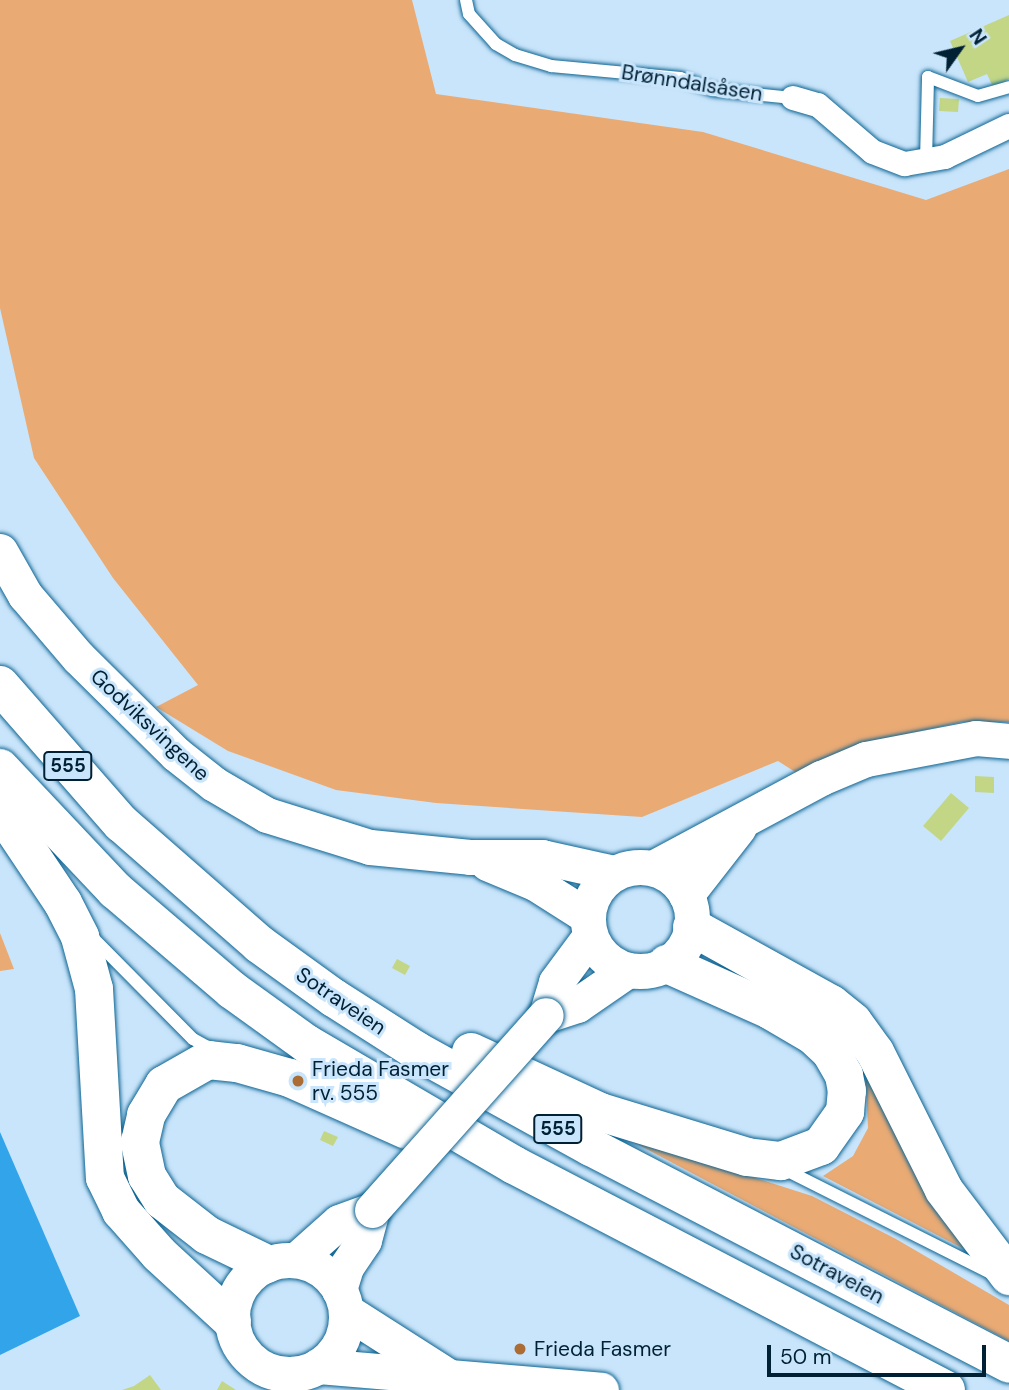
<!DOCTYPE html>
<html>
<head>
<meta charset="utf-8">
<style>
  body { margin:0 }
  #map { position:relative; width:1009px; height:1390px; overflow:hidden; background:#c9e5fb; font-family:"DM Sans",sans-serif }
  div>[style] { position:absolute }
  .green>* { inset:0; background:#eaaa74 }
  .water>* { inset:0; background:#31a4ea }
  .building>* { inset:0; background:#c2d686 }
  .roads { filter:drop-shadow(0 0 2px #0d6493) drop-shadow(0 0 2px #0d6493) }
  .service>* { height:12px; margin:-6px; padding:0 6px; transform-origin:6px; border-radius:6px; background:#fff }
  .minor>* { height:24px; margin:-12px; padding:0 12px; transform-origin:12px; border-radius:12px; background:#fff }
  .secondary>* { height:35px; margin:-17.5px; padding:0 17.5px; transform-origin:17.5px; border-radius:17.5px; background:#fff }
  .secondary>.ring { margin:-17.5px; padding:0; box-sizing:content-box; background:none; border:35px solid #fff; border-radius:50% }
  .motorway>* { height:38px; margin:-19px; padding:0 19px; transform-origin:19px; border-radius:19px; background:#fff }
  .bridges { filter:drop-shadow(0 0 2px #0d6493) drop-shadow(0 0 2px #0d6493) }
  .secondary-bridge>* { height:35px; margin:-17.5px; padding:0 17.5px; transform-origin:17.5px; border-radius:17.5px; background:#fff }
  .dots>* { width:19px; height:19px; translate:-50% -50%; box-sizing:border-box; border:4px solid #c9e5fb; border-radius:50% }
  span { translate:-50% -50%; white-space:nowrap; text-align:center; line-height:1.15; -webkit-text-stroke:6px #c9e5fb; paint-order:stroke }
  .shield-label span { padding:2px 5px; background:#c9e5fb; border:2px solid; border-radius:5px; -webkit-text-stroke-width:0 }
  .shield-label { font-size:19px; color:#002034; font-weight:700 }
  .street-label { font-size:21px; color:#002034 }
  .poi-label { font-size:21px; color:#002034 }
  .left { translate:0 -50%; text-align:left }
  .north { position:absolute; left:925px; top:14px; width:70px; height:70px; -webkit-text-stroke:5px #c9e5fb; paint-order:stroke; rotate:56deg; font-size:19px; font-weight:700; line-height:28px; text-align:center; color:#002034 }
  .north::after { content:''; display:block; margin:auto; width:24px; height:32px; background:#002034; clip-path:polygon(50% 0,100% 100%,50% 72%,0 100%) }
  .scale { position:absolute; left:767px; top:1345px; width:219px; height:32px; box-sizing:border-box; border:4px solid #002034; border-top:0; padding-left:9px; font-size:21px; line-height:24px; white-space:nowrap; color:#002034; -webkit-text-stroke:5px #c9e5fb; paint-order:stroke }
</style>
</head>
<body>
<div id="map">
  <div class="green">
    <i style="clip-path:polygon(0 0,412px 0,436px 94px,703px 132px,926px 200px,1009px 169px,1009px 722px,962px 722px,864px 743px,800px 775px,778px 761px,642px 817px,436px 803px,336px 790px,228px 751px,156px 707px,198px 685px,113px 578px,34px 458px,0 308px)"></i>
    <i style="clip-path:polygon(0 933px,14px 969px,0 971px)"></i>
    <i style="clip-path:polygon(865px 1061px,907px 1160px,968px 1251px,823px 1176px,853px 1156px,868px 1128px)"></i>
    <i style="clip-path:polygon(620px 1135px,812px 1196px,896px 1239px,1009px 1305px,1009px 1341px)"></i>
  </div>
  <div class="water">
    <i style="clip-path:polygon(0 1132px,80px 1316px,0 1355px)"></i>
  </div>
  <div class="building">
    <i style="clip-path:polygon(1009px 15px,1009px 79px,993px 87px,987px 74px,968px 82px,950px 41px)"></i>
    <i style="clip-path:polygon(940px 98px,959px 99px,958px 112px,939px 111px)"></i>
    <i style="clip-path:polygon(975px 776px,994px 777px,994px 793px,975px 792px)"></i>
    <i style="clip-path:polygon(951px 793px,969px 808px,941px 841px,923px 826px)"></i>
    <i style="clip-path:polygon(397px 959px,410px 966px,405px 975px,392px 968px)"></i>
    <i style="clip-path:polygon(324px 1131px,338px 1137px,333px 1146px,320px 1140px)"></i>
    <i style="clip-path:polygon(150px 1375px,161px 1390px,122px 1390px,134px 1386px)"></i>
    <i style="clip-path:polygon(222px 1381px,236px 1390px,217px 1390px)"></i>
  </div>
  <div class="roads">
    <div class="service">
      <i style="left:466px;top:0;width:14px;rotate:78deg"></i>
      <i style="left:469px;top:14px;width:40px;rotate:48deg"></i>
      <i style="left:496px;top:44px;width:22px;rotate:30deg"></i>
      <i style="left:515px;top:55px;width:38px;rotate:17deg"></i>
      <i style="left:551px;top:66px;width:130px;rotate:5.3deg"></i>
      <i style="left:680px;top:78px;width:35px;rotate:20deg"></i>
      <i style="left:713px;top:90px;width:80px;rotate:5.7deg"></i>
      <i style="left:926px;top:161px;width:84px;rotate:-88.6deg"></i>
      <i style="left:928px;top:77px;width:53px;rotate:20.8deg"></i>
      <i style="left:978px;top:96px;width:32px;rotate:-16deg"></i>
      <i style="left:93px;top:938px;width:142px;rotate:45.3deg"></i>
      <i style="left:193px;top:1039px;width:25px;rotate:29deg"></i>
      <i style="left:784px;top:1169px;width:234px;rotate:26.7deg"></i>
    </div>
    <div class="minor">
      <i style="left:793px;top:98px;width:26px;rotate:16deg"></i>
      <i style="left:818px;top:105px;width:72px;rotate:40.5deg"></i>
      <i style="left:873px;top:152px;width:34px;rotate:21deg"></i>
      <i style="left:905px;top:164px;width:41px;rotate:-9.9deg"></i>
      <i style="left:945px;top:157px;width:71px;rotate:-25.8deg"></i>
    </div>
    <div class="secondary">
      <i style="left:0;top:551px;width:51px;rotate:60.4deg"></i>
      <i style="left:25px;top:595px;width:82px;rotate:49.5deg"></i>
      <i style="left:78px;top:657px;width:138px;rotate:44.7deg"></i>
      <i style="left:176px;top:754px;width:48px;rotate:38.3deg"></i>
      <i style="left:214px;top:784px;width:61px;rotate:30.3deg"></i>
      <i style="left:267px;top:815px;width:108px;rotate:17.3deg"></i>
      <i style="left:370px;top:847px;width:100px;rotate:5.7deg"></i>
      <i style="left:470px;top:857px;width:72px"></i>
      <i style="left:542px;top:857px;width:74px;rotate:12.5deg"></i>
      <i style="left:487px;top:863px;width:52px;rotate:22.6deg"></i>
      <i style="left:535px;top:883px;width:62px;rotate:32.4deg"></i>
      <i class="ring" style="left:588px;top:867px;width:69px;height:69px"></i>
      <i style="left:653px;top:868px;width:191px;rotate:-28.2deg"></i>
      <i style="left:821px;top:778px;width:49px;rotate:-22.9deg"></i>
      <i style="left:866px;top:759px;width:112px;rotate:-10.8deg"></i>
      <i style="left:976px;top:738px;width:33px;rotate:5deg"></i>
      <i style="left:686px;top:895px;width:86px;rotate:-52.1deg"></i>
      <i style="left:546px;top:1015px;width:33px;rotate:-18deg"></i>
      <i style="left:577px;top:1005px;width:62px;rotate:-34.5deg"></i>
      <i style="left:546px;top:1015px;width:34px;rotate:-73deg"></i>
      <i style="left:556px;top:982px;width:57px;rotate:-53.5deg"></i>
      <i style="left:296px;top:1260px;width:57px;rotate:-41.5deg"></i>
      <i style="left:339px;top:1222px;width:35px;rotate:-20deg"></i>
      <i class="ring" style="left:232px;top:1260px;width:79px;height:79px"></i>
      <i style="left:339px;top:1290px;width:24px;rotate:-73deg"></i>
      <i style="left:346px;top:1267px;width:32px;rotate:-56deg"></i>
      <i style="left:364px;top:1240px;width:31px;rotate:-75deg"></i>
      <i style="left:346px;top:1311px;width:119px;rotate:32.6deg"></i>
      <i style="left:318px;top:1366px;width:284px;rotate:4.8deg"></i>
    </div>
    <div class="motorway">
      <i style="left:0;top:685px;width:184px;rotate:48.8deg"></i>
      <i style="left:121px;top:823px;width:184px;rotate:41.2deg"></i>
      <i style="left:259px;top:944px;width:92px;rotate:35.8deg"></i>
      <i style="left:334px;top:998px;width:98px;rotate:32.6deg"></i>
      <i style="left:417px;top:1051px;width:199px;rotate:28.9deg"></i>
      <i style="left:591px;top:1147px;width:471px;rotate:27.4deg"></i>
      <i style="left:0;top:768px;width:168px;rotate:46.7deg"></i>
      <i style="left:115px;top:890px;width:154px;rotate:40.5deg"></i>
      <i style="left:232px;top:990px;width:92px;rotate:35.8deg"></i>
      <i style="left:307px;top:1044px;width:240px;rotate:30.3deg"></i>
      <i style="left:514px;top:1165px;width:487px;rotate:27.5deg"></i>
      <i style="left:0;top:809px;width:113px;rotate:56.2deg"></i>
      <i style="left:63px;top:903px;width:38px;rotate:63deg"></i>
      <i style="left:80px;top:937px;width:54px;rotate:74.9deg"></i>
      <i style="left:94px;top:989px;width:189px;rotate:86.7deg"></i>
      <i style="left:105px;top:1178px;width:37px;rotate:64deg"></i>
      <i style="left:121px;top:1211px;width:57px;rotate:48.5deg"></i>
      <i style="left:159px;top:1254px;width:99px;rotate:42.5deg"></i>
      <i style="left:692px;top:927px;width:159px;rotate:29deg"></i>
      <i style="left:831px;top:1004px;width:28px;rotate:39deg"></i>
      <i style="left:853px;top:1022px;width:37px;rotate:54deg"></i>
      <i style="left:875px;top:1052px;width:154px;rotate:63.4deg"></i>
      <i style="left:944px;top:1190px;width:108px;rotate:52.9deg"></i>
      <i style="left:471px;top:1052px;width:142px;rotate:24.9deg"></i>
      <i style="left:600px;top:1112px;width:154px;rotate:17deg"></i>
      <i style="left:747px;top:1157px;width:34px;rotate:7deg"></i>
      <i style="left:781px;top:1161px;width:43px;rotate:-20.6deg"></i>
      <i style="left:821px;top:1146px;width:42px;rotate:-54.8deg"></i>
      <i style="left:845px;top:1112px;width:21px;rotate:-85deg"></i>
      <i style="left:847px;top:1091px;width:16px;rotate:-101deg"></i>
      <i style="left:844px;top:1075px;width:28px;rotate:-120deg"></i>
      <i style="left:830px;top:1051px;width:22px;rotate:-137deg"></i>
      <i style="left:814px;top:1036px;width:51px;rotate:-149.4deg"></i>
      <i style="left:770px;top:1010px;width:113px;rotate:-155.9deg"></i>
      <i style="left:267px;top:1264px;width:67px;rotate:-154.2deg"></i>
      <i style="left:207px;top:1235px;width:57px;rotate:-142.1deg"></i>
      <i style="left:162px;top:1200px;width:28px;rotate:-122deg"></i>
      <i style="left:147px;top:1176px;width:35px;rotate:-102deg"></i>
      <i style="left:140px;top:1142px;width:28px;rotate:-77deg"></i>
      <i style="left:146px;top:1115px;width:35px;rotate:-59deg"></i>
      <i style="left:164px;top:1085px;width:51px;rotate:-29.6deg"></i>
      <i style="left:208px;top:1060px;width:29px;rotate:6deg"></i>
      <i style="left:237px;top:1063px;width:55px;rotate:15.8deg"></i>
      <i style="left:290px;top:1078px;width:128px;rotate:24deg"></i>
    </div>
  </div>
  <div class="bridges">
    <div class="secondary-bridge">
      <i style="left:372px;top:1210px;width:261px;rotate:-48.3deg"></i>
    </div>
  </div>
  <div class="dots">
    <i style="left:298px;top:1081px;background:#ab6d33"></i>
    <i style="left:520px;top:1349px;background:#ab6d33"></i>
  </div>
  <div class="shield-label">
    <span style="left:68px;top:766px">555</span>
    <span style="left:558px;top:1129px">555</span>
  </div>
  <div class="street-label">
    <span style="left:692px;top:83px;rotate:9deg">Brønndalsåsen</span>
    <span style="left:150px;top:725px;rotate:43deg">Godviksvingene</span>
    <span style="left:341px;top:1001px;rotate:34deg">Sotraveien</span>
    <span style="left:837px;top:1274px;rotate:28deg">Sotraveien</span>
  </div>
  <div class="poi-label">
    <span class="left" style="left:312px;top:1081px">Frieda Fasmer<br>rv. 555</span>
    <span class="left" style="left:534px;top:1349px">Frieda Fasmer</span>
  </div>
  <div class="north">N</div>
  <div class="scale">50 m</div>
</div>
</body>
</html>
